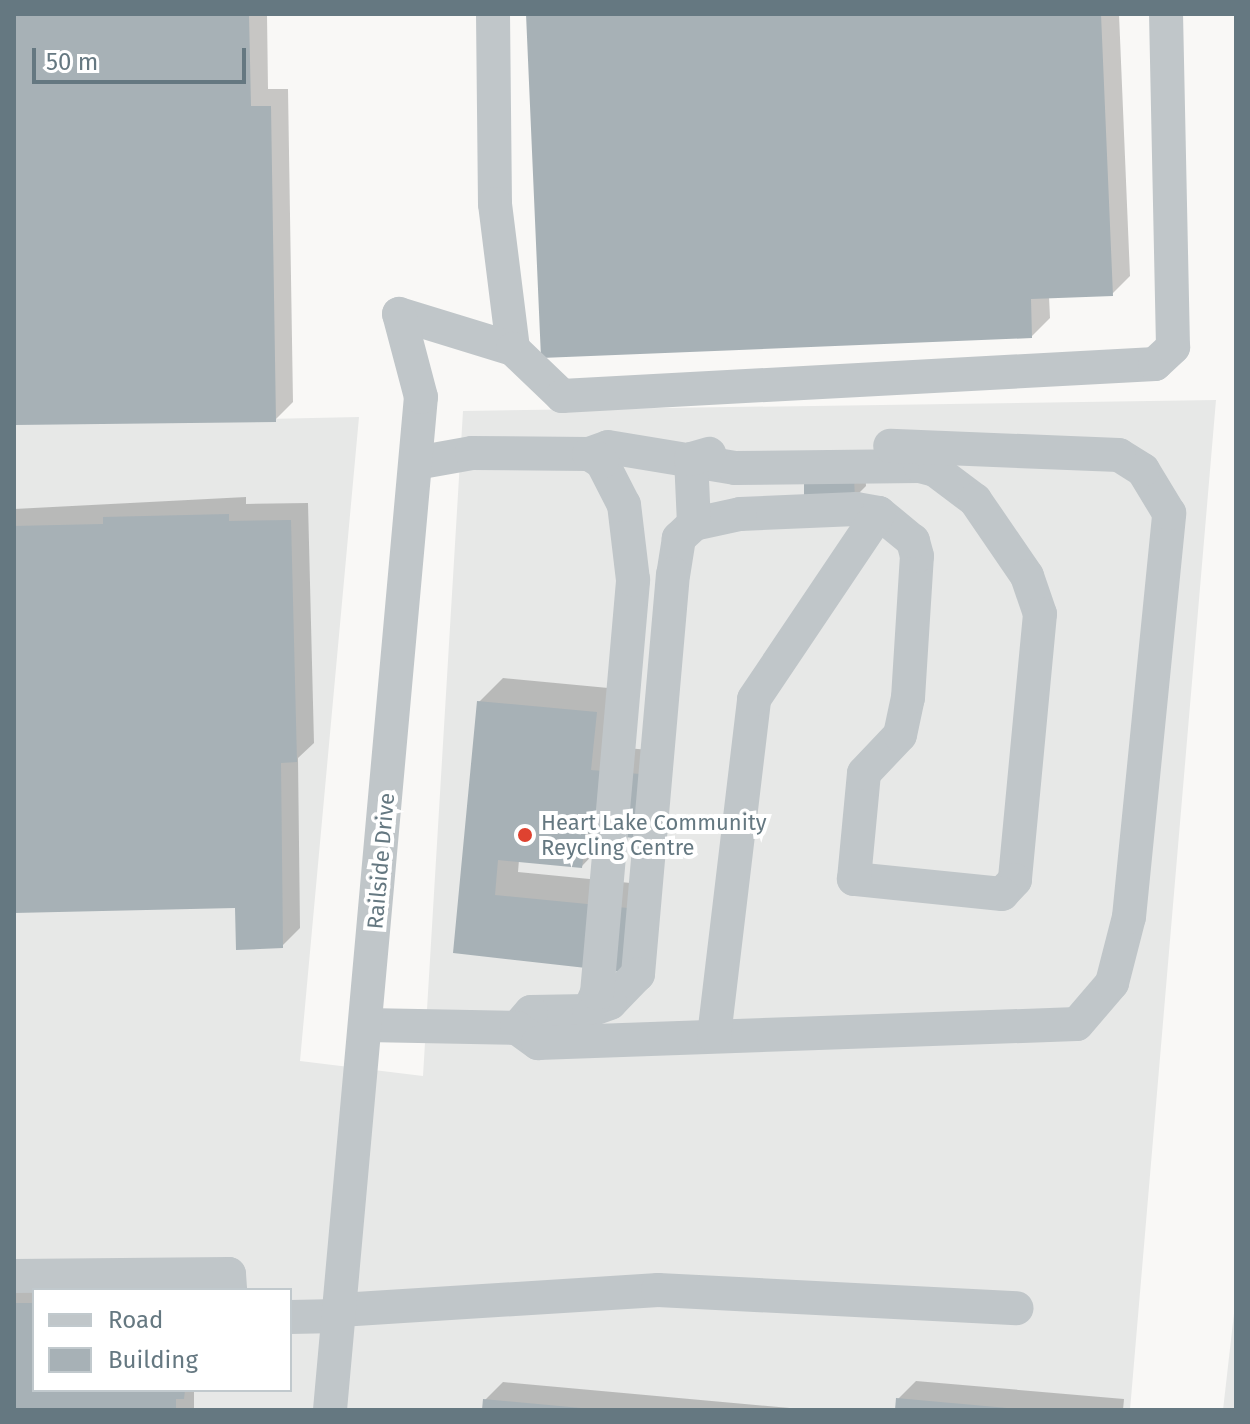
<!DOCTYPE html>
<html>
<head>
<meta charset="utf-8">
<style>
  body { margin:0 }
  #map { position:relative; width:1250px; height:1424px; overflow:hidden; background:#f9f8f6; font-family:"Fira Sans",sans-serif }
  div>[style] { position:absolute }
  .built>* { inset:0; background:#e7e8e7 }
  .shadow>* { inset:0; background:#0003 }
  .building>* { inset:0; background:#a7b1b6 }
  .minor>* { height:34px; margin:-17px; padding:0 17px; transform-origin:17px; border-radius:17px; background:#c0c6c9 }
  .dots>* { width:22px; height:22px; translate:-50% -50%; box-sizing:border-box; border:4px solid #fff; border-radius:50% }
  span { translate:-50% -50%; white-space:nowrap; text-align:center; line-height:1.15; -webkit-text-stroke:8px #fff; paint-order:stroke }
  .poi-label { font-size:22px; color:#657881 }
  .left { translate:0 -50%; text-align:left }
  .street-label { font-size:22px; color:#657881 }
  .frame { position:absolute; inset:0; border:16px solid #657881; pointer-events:none }
  .legend { position:absolute; left:32px; top:1288px; width:260px; height:104px; box-sizing:border-box; background:#fff; border:2px solid #c1c9cd; margin:0; padding:10px 14px; list-style:none; font-size:24px; color:#657881 }
  .legend li { display:flex; align-items:center; gap:16px; height:40px }
  .legend b { width:40px; border:2px solid #c1c9cd }
  .scale { position:absolute; left:32px; top:48px; width:214px; height:36px; box-sizing:border-box; border:4px solid #657881; border-top:0; padding-left:10px; font-size:24px; line-height:28px; white-space:nowrap; color:#657881; -webkit-text-stroke:6px #fff; paint-order:stroke }
</style>
</head>
<body>
<div id="map">
  <div class="built">
    <i style="clip-path:polygon(evenodd,1216px 400px,1130px 1410px,14px 1410px,14px 424px,359px 417px,300px 1061px,423px 1076px,463px 411px,1216px 400px,34px 1290px,290px 1290px,290px 1390px,34px 1390px,34px 1290px)"></i>
    <i style="clip-path:polygon(1236px 1296px,1236px 1410px,1223px 1410px)"></i>
  </div>
  <div class="shadow">
    <i style="clip-path:polygon(14px 14px,267px 14px,268px 89px,288px 89px,293px 402px,275px 420px,14px 423px)"></i>
    <i style="clip-path:polygon(528px 14px,1119px 14px,1130px 276px,1112px 294px,1049px 296px,1050px 318px,1032px 336px)"></i>
    <i style="clip-path:polygon(865px 466px,866px 486px,854px 498px,806px 498px)"></i>
    <i style="clip-path:polygon(246px 497px,246px 504px,308px 503px,314px 743px,298px 758px,300px 928px,282px 946px,237px 906px,14px 911px,14px 509px)"></i>
    <i style="clip-path:polygon(503px 678px,619px 689px,614px 747px,662px 751px,605px 842px,582px 866px,519px 860px,518px 872px,651px 885px,645px 943px,455px 951px,479px 702px)"></i>
    <i style="clip-path:polygon(14px 1286px,34px 1290px,34px 1390px,194px 1390px,194px 1410px,14px 1410px)"></i>
    <i style="clip-path:polygon(916px 1381px,1124px 1399px,1123px 1410px,897px 1410px,898px 1399px)"></i>
    <i style="clip-path:polygon(503px 1382px,812px 1410px,484px 1410px,485px 1400px)"></i>
  </div>
  <div class="building">
    <i style="clip-path:polygon(14px 14px,249px 14px,251px 106px,271px 106px,276px 422px,14px 425px)"></i>
    <i style="clip-path:polygon(526px 14px,1101px 14px,1113px 296px,1031px 299px,1032px 338px,541px 358px)"></i>
    <i style="clip-path:polygon(804px 472px,854px 477px,855px 500px,804px 500px)"></i>
    <i style="clip-path:polygon(229px 514px,229px 521px,291px 520px,297px 762px,281px 763px,283px 948px,236px 950px,235px 908px,14px 913px,14px 526px,103px 524px,103px 517px)"></i>
    <i style="clip-path:polygon(477px 701px,597px 712px,591px 770px,640px 774px,634px 838px,586px 833px,582px 868px,498px 860px,495px 895px,628px 908px,622px 972px,453px 953px)"></i>
    <i style="clip-path:polygon(14px 1303px,34px 1303px,34px 1390px,185px 1390px,184px 1399px,176px 1399px,176px 1410px,14px 1410px)"></i>
    <i style="clip-path:polygon(896px 1398px,1007px 1408px,1007px 1410px,895px 1410px)"></i>
    <i style="clip-path:polygon(483px 1399px,581px 1408px,581px 1410px,482px 1410px)"></i>
  </div>
  <div class="minor">
    <i style="left:493px;top:14px;width:190px;rotate:89.4deg"></i>
    <i style="left:495px;top:204px;width:146px;rotate:82.9deg"></i>
    <i style="left:399px;top:314px;width:119px;rotate:17.1deg"></i>
    <i style="left:513px;top:349px;width:68px;rotate:43.8deg"></i>
    <i style="left:562px;top:396px;width:594px;rotate:-3.09deg"></i>
    <i style="left:1155px;top:364px;width:25px;rotate:-43deg"></i>
    <i style="left:1173px;top:347px;width:333px;rotate:-91.2deg"></i>
    <i style="left:416px;top:463px;width:57px;rotate:-10.1deg"></i>
    <i style="left:472px;top:453px;width:117px;rotate:0.5deg"></i>
    <i style="left:589px;top:454px;width:20px;rotate:-20deg"></i>
    <i style="left:608px;top:447px;width:129px;rotate:9.4deg"></i>
    <i style="left:735px;top:468px;width:185px;rotate:-0.6deg"></i>
    <i style="left:920px;top:466px;width:16px;rotate:15deg"></i>
    <i style="left:935px;top:470px;width:50px;rotate:36.9deg"></i>
    <i style="left:975px;top:500px;width:92px;rotate:55.6deg"></i>
    <i style="left:1027px;top:576px;width:40px;rotate:71.1deg"></i>
    <i style="left:1040px;top:614px;width:267px;rotate:95.4deg"></i>
    <i style="left:1015px;top:880px;width:19px;rotate:133deg"></i>
    <i style="left:1002px;top:894px;width:149px;rotate:-174.2deg"></i>
    <i style="left:854px;top:879px;width:106px;rotate:-84.6deg"></i>
    <i style="left:864px;top:773px;width:52px;rotate:-46.5deg"></i>
    <i style="left:900px;top:735px;width:38px;rotate:-78deg"></i>
    <i style="left:908px;top:698px;width:142px;rotate:-86.4deg"></i>
    <i style="left:917px;top:556px;width:16px;rotate:-105deg"></i>
    <i style="left:913px;top:541px;width:44px;rotate:-140.5deg"></i>
    <i style="left:879px;top:513px;width:23px;rotate:-170deg"></i>
    <i style="left:856px;top:509px;width:116px;rotate:177.5deg"></i>
    <i style="left:740px;top:514px;width:47px;rotate:167.7deg"></i>
    <i style="left:694px;top:524px;width:21px;rotate:137deg"></i>
    <i style="left:679px;top:538px;width:36px;rotate:99deg"></i>
    <i style="left:673px;top:574px;width:402px;rotate:95deg"></i>
    <i style="left:638px;top:974px;width:40px;rotate:134deg"></i>
    <i style="left:610px;top:1003px;width:23px;rotate:160deg"></i>
    <i style="left:588px;top:1011px;width:57px;rotate:179deg"></i>
    <i style="left:531px;top:1012px;width:21px;rotate:131deg"></i>
    <i style="left:694px;top:524px;width:65px;rotate:-92.6deg"></i>
    <i style="left:691px;top:459px;width:19px;rotate:-16deg"></i>
    <i style="left:589px;top:1011px;width:20px;rotate:-66deg"></i>
    <i style="left:597px;top:993px;width:415px;rotate:-85deg"></i>
    <i style="left:633px;top:580px;width:76px;rotate:-96.8deg"></i>
    <i style="left:624px;top:505px;width:48px;rotate:-117.1deg"></i>
    <i style="left:602px;top:462px;width:15px;rotate:-148deg"></i>
    <i style="left:366px;top:1025px;width:151px;rotate:1.1deg"></i>
    <i style="left:517px;top:1028px;width:26px;rotate:36deg"></i>
    <i style="left:538px;top:1043px;width:539px;rotate:-2.02deg"></i>
    <i style="left:1077px;top:1024px;width:54px;rotate:-49.5deg"></i>
    <i style="left:1112px;top:983px;width:68px;rotate:-75.6deg"></i>
    <i style="left:1129px;top:917px;width:406px;rotate:-84.3deg"></i>
    <i style="left:1169px;top:513px;width:50px;rotate:-121.2deg"></i>
    <i style="left:1143px;top:470px;width:28px;rotate:-148deg"></i>
    <i style="left:1119px;top:455px;width:229px;rotate:-177.7deg"></i>
    <i style="left:714px;top:1036px;width:339px;rotate:-83.2deg"></i>
    <i style="left:754px;top:699px;width:224px;rotate:-56.1deg"></i>
    <i style="left:14px;top:1276px;width:215px;rotate:-0.5deg"></i>
    <i style="left:229px;top:1274px;width:16px;rotate:86deg"></i>
    <i style="left:340px;top:1310px;width:319px;rotate:-3.6deg"></i>
    <i style="left:658px;top:1290px;width:359px;rotate:2.9deg"></i>
    <i style="left:290px;top:1317px;width:49px;rotate:-1.2deg"></i>
    <i style="left:330px;top:1410px;width:1017px;rotate:-84.87deg"></i>
    <i style="left:421px;top:397px;width:86px;rotate:-104.8deg"></i>
  </div>
  <div class="dots">
    <i style="left:525px;top:835px;background:#df4230"></i>
  </div>
  <div class="poi-label">
    <span class="left" style="left:541px;top:835px">Heart Lake Community<br>Reycling Centre</span>
  </div>
  <div class="street-label">
    <span style="left:381px;top:861px;rotate:-85deg">Railside Drive</span>
  </div>
  <div class="frame"></div>
  <ul class="legend">
  <li><b style="height:10px;background:#c0c6c9"></b>Road</li>
  <li><b style="height:22px;background:#a7b1b6"></b>Building</li>
  </ul>
  <div class="scale">50 m</div>
</div>
</body>
</html>
